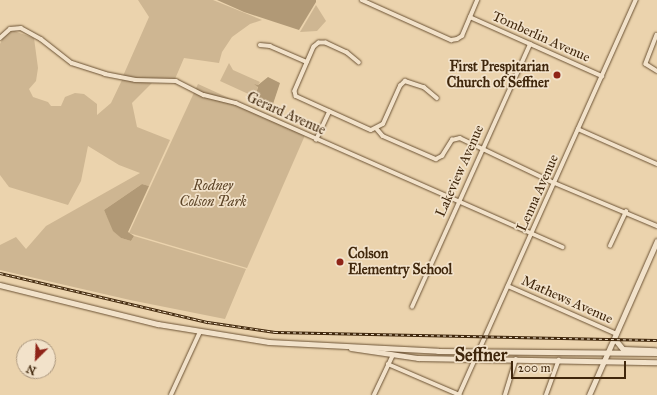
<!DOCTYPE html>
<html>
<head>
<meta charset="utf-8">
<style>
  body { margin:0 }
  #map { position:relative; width:657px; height:395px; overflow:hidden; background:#ebd3ad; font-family:"IM FELL Great Primer",serif }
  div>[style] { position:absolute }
  .green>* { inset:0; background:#ceb692 }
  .water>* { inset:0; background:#b19976 }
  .roads { filter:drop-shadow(0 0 1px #6b5234) drop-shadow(0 0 1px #6b5234) }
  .street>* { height:3.5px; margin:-1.75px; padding:0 1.75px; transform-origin:1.75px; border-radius:1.75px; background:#f2e2ca }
  .secondary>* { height:4.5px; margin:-2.25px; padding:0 2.25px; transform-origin:2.25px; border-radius:2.25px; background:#f2e2ca }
  .rail>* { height:2.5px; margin-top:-1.25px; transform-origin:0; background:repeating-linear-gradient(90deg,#f2e2ca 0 3px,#40270c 0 6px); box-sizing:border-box; border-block:1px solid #40270c }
  .dots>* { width:11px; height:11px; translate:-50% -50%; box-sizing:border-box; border:2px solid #f2e2ca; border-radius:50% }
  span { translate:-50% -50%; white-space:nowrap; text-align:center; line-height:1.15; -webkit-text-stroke:3.5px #f2e2ca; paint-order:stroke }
  .street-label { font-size:14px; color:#40270c }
  .poi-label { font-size:14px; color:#40270c; font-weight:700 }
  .right { translate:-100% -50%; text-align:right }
  .left { translate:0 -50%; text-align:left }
  .park-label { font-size:14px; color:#5c4427; font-style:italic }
  .district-label { font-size:18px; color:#40270c; font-weight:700 }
  .north { position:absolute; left:16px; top:339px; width:40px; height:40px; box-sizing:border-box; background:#f2e2ca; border:1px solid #ab977e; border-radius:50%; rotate:204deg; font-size:11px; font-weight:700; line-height:16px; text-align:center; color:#40270c }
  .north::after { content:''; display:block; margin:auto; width:14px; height:18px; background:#8f2418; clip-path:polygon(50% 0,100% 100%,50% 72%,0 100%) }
  .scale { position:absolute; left:511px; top:361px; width:115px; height:18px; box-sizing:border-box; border:2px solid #40270c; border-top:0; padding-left:5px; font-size:12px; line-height:14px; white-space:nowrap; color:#40270c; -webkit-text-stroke:3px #f2e2ca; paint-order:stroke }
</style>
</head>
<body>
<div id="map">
  <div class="green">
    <i style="clip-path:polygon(138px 0,213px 0,262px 20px,250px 24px,232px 37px,222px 52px,219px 63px,184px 58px,175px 79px,135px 78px,123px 76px,149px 17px)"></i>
    <i style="clip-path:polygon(316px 5px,326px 21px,317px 31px,300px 32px)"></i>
    <i style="clip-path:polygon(14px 31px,34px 38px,38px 68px,36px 81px,29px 89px,33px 97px,48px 102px,51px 106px,61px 106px,65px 97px,75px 93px,84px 94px,97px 104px,97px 115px,111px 103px,122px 80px,152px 83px,132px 103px,137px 127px,170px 140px,149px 186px,142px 184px,104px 210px,114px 231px,121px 238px,131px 241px,134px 236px,246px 269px,225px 319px,130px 300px,0 270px,0 245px,16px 237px,26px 249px,46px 226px,140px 173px,119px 165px,88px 146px,81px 181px,68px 205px,9px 187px,0 175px,0 44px,4px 35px)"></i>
    <i style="clip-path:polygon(229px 63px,233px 70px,260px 82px,258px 85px,254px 84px,258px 86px,255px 97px,220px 81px)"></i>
    <i style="clip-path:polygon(198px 84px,306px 133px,247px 268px,129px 233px)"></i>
  </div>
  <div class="water">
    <i style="clip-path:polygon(217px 0,316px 0,316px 2px,299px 30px,244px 12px)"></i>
    <i style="clip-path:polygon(268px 77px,280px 83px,273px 104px,255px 97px,258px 87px,254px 84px,258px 85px)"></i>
    <i style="clip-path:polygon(142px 184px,149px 186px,128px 232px,134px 236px,131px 241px,121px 238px,113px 231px,104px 210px)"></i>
  </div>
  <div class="roads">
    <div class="street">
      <i style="left:362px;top:0;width:98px;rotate:24.2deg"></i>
      <i style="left:451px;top:40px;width:6px;rotate:-9deg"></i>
      <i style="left:457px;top:39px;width:6px;rotate:-31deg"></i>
      <i style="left:462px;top:36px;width:39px;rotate:-67deg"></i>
      <i style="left:470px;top:17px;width:145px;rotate:24.1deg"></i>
      <i style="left:657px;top:35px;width:31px;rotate:111deg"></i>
      <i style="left:646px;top:64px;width:13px;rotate:32deg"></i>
      <i style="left:0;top:38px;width:13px;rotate:-42deg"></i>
      <i style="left:10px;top:29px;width:11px;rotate:-5deg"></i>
      <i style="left:21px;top:28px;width:23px;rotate:29deg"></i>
      <i style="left:41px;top:39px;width:39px;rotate:38deg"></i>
      <i style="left:72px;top:63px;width:35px;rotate:18deg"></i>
      <i style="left:105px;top:74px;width:31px;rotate:11deg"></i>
      <i style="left:135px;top:80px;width:41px;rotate:1.4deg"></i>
      <i style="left:176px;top:81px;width:31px;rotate:27deg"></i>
      <i style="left:204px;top:95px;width:33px;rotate:14deg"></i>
      <i style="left:236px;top:103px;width:357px;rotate:23.8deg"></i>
      <i style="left:260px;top:45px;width:10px;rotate:6deg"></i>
      <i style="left:270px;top:46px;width:40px;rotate:23.4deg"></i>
      <i style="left:359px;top:63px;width:16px;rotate:-140deg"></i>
      <i style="left:347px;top:53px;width:23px;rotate:-155deg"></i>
      <i style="left:326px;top:43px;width:7px;rotate:180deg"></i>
      <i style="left:319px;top:43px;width:6px;rotate:141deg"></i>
      <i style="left:314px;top:47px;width:48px;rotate:113.4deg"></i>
      <i style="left:295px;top:91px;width:5px;rotate:79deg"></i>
      <i style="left:296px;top:96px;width:82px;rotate:24.4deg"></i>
      <i style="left:371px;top:130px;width:13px;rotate:-27deg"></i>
      <i style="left:383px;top:124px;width:42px;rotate:-65.9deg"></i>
      <i style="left:400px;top:86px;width:7px;rotate:-45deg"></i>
      <i style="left:405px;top:81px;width:20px;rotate:18deg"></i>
      <i style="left:424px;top:87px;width:17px;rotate:40deg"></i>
      <i style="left:377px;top:129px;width:9px;rotate:49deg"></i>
      <i style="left:383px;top:136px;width:58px;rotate:23.5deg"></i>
      <i style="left:436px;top:159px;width:7px;rotate:-27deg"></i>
      <i style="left:442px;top:156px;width:19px;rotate:-58deg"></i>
      <i style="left:452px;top:140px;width:8px;rotate:-14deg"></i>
      <i style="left:460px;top:138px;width:100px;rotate:25.5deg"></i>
      <i style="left:550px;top:181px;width:116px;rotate:22.8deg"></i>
      <i style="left:578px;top:129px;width:86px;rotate:23.9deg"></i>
      <i style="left:316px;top:140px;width:31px;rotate:-65deg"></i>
      <i style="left:610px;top:246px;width:38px;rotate:-65deg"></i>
      <i style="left:508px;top:286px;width:119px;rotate:23.8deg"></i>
      <i style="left:412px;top:307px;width:288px;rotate:-65.8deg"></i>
      <i style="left:388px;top:364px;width:78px;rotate:23.3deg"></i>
      <i style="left:171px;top:395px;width:69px;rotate:-65.3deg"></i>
      <i style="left:374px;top:395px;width:44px;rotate:-64.6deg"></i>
      <i style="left:459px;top:395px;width:433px;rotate:-65.9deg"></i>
      <i style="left:505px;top:395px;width:37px;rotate:-73deg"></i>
      <i style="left:546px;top:395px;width:37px;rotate:-70deg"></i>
    </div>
    <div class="secondary">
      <i style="left:0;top:285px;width:163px;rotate:13.9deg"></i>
      <i style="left:158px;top:324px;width:112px;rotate:9.2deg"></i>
      <i style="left:269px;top:342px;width:169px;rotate:3deg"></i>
      <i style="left:438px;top:351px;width:219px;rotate:0.5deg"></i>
      <i style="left:615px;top:339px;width:13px;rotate:51deg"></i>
      <i style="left:623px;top:349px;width:32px;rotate:2deg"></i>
      <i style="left:351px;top:348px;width:68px;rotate:8.5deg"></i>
      <i style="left:418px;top:358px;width:239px;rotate:1deg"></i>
      <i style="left:589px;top:395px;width:168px;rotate:-66.2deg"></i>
    </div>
  </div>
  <div class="rail">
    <i style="left:0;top:273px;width:214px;rotate:13.3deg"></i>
    <i style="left:208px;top:322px;width:68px;rotate:8.5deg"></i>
    <i style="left:275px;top:332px;width:382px;rotate:1.2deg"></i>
  </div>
  <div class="dots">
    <i style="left:557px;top:75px;background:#8f2418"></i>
    <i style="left:340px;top:262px;background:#8f2418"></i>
  </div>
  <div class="street-label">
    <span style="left:541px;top:37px;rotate:24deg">Tomberlin Avenue</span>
    <span style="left:286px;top:114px;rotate:24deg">Gerard Avenue</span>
    <span style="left:460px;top:171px;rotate:-66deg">Lakeview Avenue</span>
    <span style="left:538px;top:193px;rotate:-66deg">Lenna Avenue</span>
    <span style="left:567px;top:300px;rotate:24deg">Mathews Avenue</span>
  </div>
  <div class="poi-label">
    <span class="right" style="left:549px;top:75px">First Prespitarian<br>Church of Seffner</span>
    <span class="left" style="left:348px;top:262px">Colson<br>Elementry School</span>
  </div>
  <div class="park-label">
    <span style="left:213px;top:194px">Rodney<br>Colson Park</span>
  </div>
  <div class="district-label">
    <span style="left:481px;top:355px">Seffner</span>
  </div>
  <div class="north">N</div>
  <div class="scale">200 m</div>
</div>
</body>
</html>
